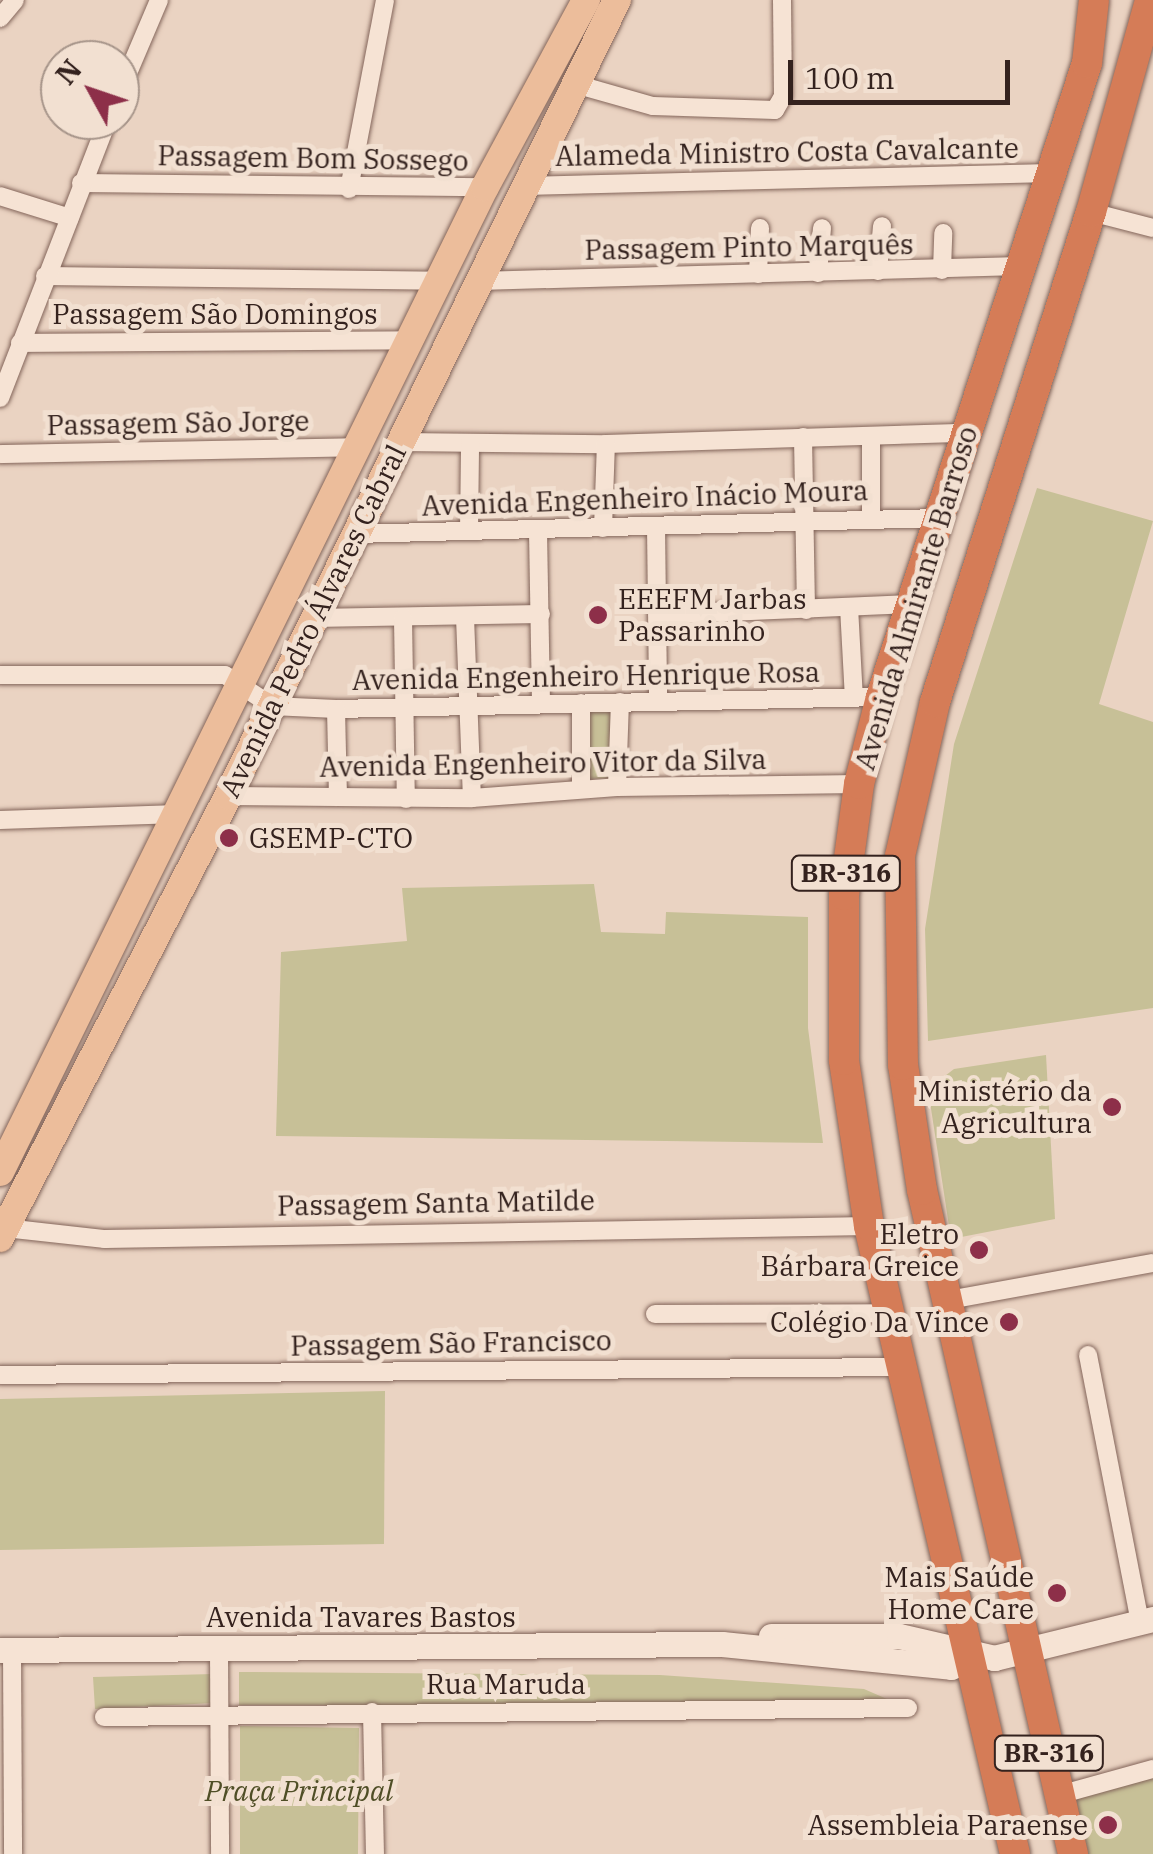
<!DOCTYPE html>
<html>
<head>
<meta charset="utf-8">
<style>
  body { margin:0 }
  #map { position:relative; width:1153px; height:1854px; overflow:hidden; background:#ead3c2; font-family:"IBM Plex Serif",serif }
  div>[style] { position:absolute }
  .green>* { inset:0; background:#c7c097 }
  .roads { filter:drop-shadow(0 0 2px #83655a) drop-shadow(0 0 2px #83655a) }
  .street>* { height:18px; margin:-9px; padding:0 9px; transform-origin:9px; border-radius:9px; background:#f6e3d4 }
  .secondary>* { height:25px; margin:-12.5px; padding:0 12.5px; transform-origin:12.5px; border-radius:12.5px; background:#f6e3d4 }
  .primary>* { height:28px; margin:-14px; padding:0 14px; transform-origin:14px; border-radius:14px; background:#ecbd9b }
  .highway>* { height:30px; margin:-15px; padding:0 15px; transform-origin:15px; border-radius:15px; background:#d57c57 }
  .dots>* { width:28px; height:28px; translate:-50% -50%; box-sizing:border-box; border:5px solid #f2e0d1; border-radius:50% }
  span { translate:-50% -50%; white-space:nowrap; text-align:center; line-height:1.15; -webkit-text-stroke:10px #f2e0d1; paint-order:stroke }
  .shield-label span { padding:2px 8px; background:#f2e0d1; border:2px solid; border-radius:8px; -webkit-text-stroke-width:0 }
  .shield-label { font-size:25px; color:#34221e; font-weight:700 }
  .street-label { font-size:28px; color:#34221e }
  .poi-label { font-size:28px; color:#34221e }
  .left { translate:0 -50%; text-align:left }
  .right { translate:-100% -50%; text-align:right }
  .park-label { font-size:28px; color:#4f4e26; font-style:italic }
  .north { position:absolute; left:40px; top:40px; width:100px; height:100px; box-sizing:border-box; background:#f2e0d1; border:2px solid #a69489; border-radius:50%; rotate:310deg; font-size:28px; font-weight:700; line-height:40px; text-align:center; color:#34221e }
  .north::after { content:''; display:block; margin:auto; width:35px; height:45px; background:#8d2f49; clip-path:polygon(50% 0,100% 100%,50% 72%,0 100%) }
  .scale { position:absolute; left:788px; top:60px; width:222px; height:45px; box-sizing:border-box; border:5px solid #34221e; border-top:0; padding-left:12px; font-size:30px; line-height:35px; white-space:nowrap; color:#34221e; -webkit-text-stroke:8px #f2e0d1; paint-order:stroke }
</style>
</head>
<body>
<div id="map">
  <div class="green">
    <i style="clip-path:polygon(1037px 488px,1153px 521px,1099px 704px,1153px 722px,1153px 1008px,928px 1041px,925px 929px,954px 744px)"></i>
    <i style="clip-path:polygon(613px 707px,612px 778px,587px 779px,586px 709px)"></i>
    <i style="clip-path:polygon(594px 884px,601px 932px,665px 934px,666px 912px,808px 917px,808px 1028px,823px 1143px,276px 1136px,281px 952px,407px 941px,402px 888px)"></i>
    <i style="clip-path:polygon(1046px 1055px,1055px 1219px,951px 1239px,928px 1089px,954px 1069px)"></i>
    <i style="clip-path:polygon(385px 1391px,384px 1544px,0 1550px,0 1399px)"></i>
    <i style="clip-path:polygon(239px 1672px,660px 1675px,864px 1689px,903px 1706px,239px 1705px)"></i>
    <i style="clip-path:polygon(214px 1674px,214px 1703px,95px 1709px,93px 1677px)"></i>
    <i style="clip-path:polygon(240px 1726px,359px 1728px,358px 1854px,240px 1854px)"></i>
    <i style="clip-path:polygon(1153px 1769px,1153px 1854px,1070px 1854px,1057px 1796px)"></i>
  </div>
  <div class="roads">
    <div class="street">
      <i style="left:0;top:18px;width:23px;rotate:-50deg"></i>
      <i style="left:575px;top:84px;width:81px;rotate:15.8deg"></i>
      <i style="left:653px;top:106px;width:122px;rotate:1.9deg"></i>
      <i style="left:775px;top:110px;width:16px;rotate:-60deg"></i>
      <i style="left:783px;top:96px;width:96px;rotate:-90.6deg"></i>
      <i style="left:120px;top:92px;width:100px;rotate:-67deg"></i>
      <i style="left:81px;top:183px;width:404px;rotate:0.6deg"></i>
      <i style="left:525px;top:186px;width:526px;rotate:-1.42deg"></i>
      <i style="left:349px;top:189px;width:192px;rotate:-79.2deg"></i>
      <i style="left:0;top:196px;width:73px;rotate:17.4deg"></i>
      <i style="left:1091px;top:212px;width:64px;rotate:14.5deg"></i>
      <i style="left:942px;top:270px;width:37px;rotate:-88deg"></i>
      <i style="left:878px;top:271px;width:45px;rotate:-84.9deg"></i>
      <i style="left:818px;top:273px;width:45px;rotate:-84.9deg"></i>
      <i style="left:758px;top:274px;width:46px;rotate:-87.5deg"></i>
      <i style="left:45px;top:276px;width:395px;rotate:0.7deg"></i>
      <i style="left:479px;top:281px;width:541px;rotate:-1.59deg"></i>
      <i style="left:20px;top:343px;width:390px;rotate:-0.4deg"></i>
      <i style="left:0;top:398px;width:298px;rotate:-68.8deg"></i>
      <i style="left:803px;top:437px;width:173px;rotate:89deg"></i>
      <i style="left:400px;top:442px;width:206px;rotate:0.6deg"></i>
      <i style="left:606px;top:444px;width:360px;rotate:-1.8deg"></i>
      <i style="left:0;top:454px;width:358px;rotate:-1.1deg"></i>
      <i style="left:871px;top:519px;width:83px;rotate:-90deg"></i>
      <i style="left:656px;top:526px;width:175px;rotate:89.3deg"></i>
      <i style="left:603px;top:528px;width:84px;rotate:-88deg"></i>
      <i style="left:469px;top:531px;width:88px;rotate:-89.3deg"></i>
      <i style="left:538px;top:531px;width:172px;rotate:89deg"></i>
      <i style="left:355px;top:534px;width:582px;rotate:-1.57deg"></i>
      <i style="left:849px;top:607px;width:91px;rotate:86.9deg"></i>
      <i style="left:658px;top:615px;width:253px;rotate:-2.5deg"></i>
      <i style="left:465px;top:617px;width:181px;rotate:87.8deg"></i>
      <i style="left:313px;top:618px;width:228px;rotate:-1deg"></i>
      <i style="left:403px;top:618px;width:181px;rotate:89.1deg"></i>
      <i style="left:0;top:675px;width:225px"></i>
      <i style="left:225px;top:675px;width:56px;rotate:33.4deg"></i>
      <i style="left:272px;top:706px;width:64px;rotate:2.7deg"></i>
      <i style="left:336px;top:709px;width:545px;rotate:-1.26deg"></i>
      <i style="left:581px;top:703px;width:86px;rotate:90deg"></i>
      <i style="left:336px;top:709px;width:88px;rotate:88.7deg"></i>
      <i style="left:617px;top:787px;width:85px;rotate:-88deg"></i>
      <i style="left:228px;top:796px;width:244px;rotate:0.5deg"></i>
      <i style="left:472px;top:798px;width:145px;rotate:-4.3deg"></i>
      <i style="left:617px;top:787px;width:242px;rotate:-0.7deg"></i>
      <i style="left:0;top:820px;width:178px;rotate:-1.9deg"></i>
      <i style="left:5px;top:1228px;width:101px;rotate:6.3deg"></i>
      <i style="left:105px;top:1239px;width:764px;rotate:-0.97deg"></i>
      <i style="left:943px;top:1301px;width:213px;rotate:-10.3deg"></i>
      <i style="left:655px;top:1314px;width:235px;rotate:-0.2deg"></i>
      <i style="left:1088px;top:1355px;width:272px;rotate:79deg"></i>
      <i style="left:0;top:1375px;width:902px;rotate:-0.51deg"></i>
      <i style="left:219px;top:1648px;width:206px;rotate:89.7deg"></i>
      <i style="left:12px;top:1649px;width:205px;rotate:89.7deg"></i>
      <i style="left:372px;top:1712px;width:142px;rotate:88.8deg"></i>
      <i style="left:104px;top:1717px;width:804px;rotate:-0.64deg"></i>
      <i style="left:1059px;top:1795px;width:98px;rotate:-15.5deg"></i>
    </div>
    <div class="secondary">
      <i style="left:771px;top:1636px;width:128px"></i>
      <i style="left:899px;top:1636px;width:98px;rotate:13deg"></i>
      <i style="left:994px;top:1658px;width:164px;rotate:-13.8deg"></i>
      <i style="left:0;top:1650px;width:722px;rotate:-0.48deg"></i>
      <i style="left:722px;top:1644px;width:230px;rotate:5.7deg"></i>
      <i style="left:951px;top:1667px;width:23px;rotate:-29deg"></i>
    </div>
    <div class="primary">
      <i style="left:0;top:1172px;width:1098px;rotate:-63.79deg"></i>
      <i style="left:485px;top:187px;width:213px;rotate:-61.6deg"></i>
      <i style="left:0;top:1238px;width:497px;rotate:-62.7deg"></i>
      <i style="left:228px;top:796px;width:886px;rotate:-63.96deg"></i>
    </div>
    <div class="highway">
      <i style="left:1015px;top:1854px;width:645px;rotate:-103.09deg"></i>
      <i style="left:869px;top:1226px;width:168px;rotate:-98.6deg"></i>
      <i style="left:844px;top:1060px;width:165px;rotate:-90deg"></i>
      <i style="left:844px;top:895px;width:112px;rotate:-82.3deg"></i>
      <i style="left:859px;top:784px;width:90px;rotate:-75.8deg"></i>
      <i style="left:881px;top:697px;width:667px;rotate:-72deg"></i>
      <i style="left:1087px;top:63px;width:63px;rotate:-83.7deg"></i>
      <i style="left:1073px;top:1854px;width:681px;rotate:-102.81deg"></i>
      <i style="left:922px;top:1190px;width:126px;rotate:-98.6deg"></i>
      <i style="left:903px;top:1065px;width:209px;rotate:-90.8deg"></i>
      <i style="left:900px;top:856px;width:158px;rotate:-77.2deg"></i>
      <i style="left:935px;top:702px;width:514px;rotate:-72.34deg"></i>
      <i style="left:1091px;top:212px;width:220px;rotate:-74.4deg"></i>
    </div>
  </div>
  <div class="dots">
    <i style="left:598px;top:615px;background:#8d2f49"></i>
    <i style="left:229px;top:838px;background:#8d2f49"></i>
    <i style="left:1112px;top:1107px;background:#8d2f49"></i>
    <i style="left:979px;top:1250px;background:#8d2f49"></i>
    <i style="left:1009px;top:1322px;background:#8d2f49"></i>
    <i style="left:1057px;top:1593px;background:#8d2f49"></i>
    <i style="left:1108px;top:1825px;background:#8d2f49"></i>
  </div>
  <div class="shield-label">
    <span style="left:846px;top:873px">BR-316</span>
    <span style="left:1049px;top:1753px">BR-316</span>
  </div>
  <div class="street-label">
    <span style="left:787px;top:152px;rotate:-1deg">Alameda Ministro Costa Cavalcante</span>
    <span style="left:313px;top:158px;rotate:1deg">Passagem Bom Sossego</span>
    <span style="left:749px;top:247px;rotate:-1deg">Passagem Pinto Marquês</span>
    <span style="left:215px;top:314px">Passagem São Domingos</span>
    <span style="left:178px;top:423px;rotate:-1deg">Passagem São Jorge</span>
    <span style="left:645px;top:498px;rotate:-2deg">Avenida Engenheiro Inácio Moura</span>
    <span style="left:916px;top:598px;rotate:-73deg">Avenida Almirante Barroso</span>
    <span style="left:313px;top:621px;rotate:-64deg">Avenida Pedro Álvares Cabral</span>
    <span style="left:586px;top:676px;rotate:-1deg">Avenida Engenheiro Henrique Rosa</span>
    <span style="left:543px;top:763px;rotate:-1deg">Avenida Engenheiro Vitor da Silva</span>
    <span style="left:436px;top:1203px;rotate:-1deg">Passagem Santa Matilde</span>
    <span style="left:451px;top:1343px;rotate:-1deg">Passagem São Francisco</span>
    <span style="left:361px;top:1617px">Avenida Tavares Bastos</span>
    <span style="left:506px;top:1684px">Rua Maruda</span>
  </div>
  <div class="poi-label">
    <span class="left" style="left:618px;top:615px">EEEFM Jarbas<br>Passarinho</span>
    <span class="left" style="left:249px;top:838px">GSEMP-CTO</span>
    <span class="right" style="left:1092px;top:1107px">Ministério da<br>Agricultura</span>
    <span class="right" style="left:959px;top:1250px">Eletro<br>Bárbara Greice</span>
    <span class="right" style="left:989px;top:1322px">Colégio Da Vince</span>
    <span class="right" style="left:1034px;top:1593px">Mais Saúde<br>Home Care</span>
    <span class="right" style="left:1088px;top:1825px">Assembleia Paraense</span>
  </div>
  <div class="park-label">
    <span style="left:299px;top:1791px">Praça Principal</span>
  </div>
  <div class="north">N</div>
  <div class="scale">100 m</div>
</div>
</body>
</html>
